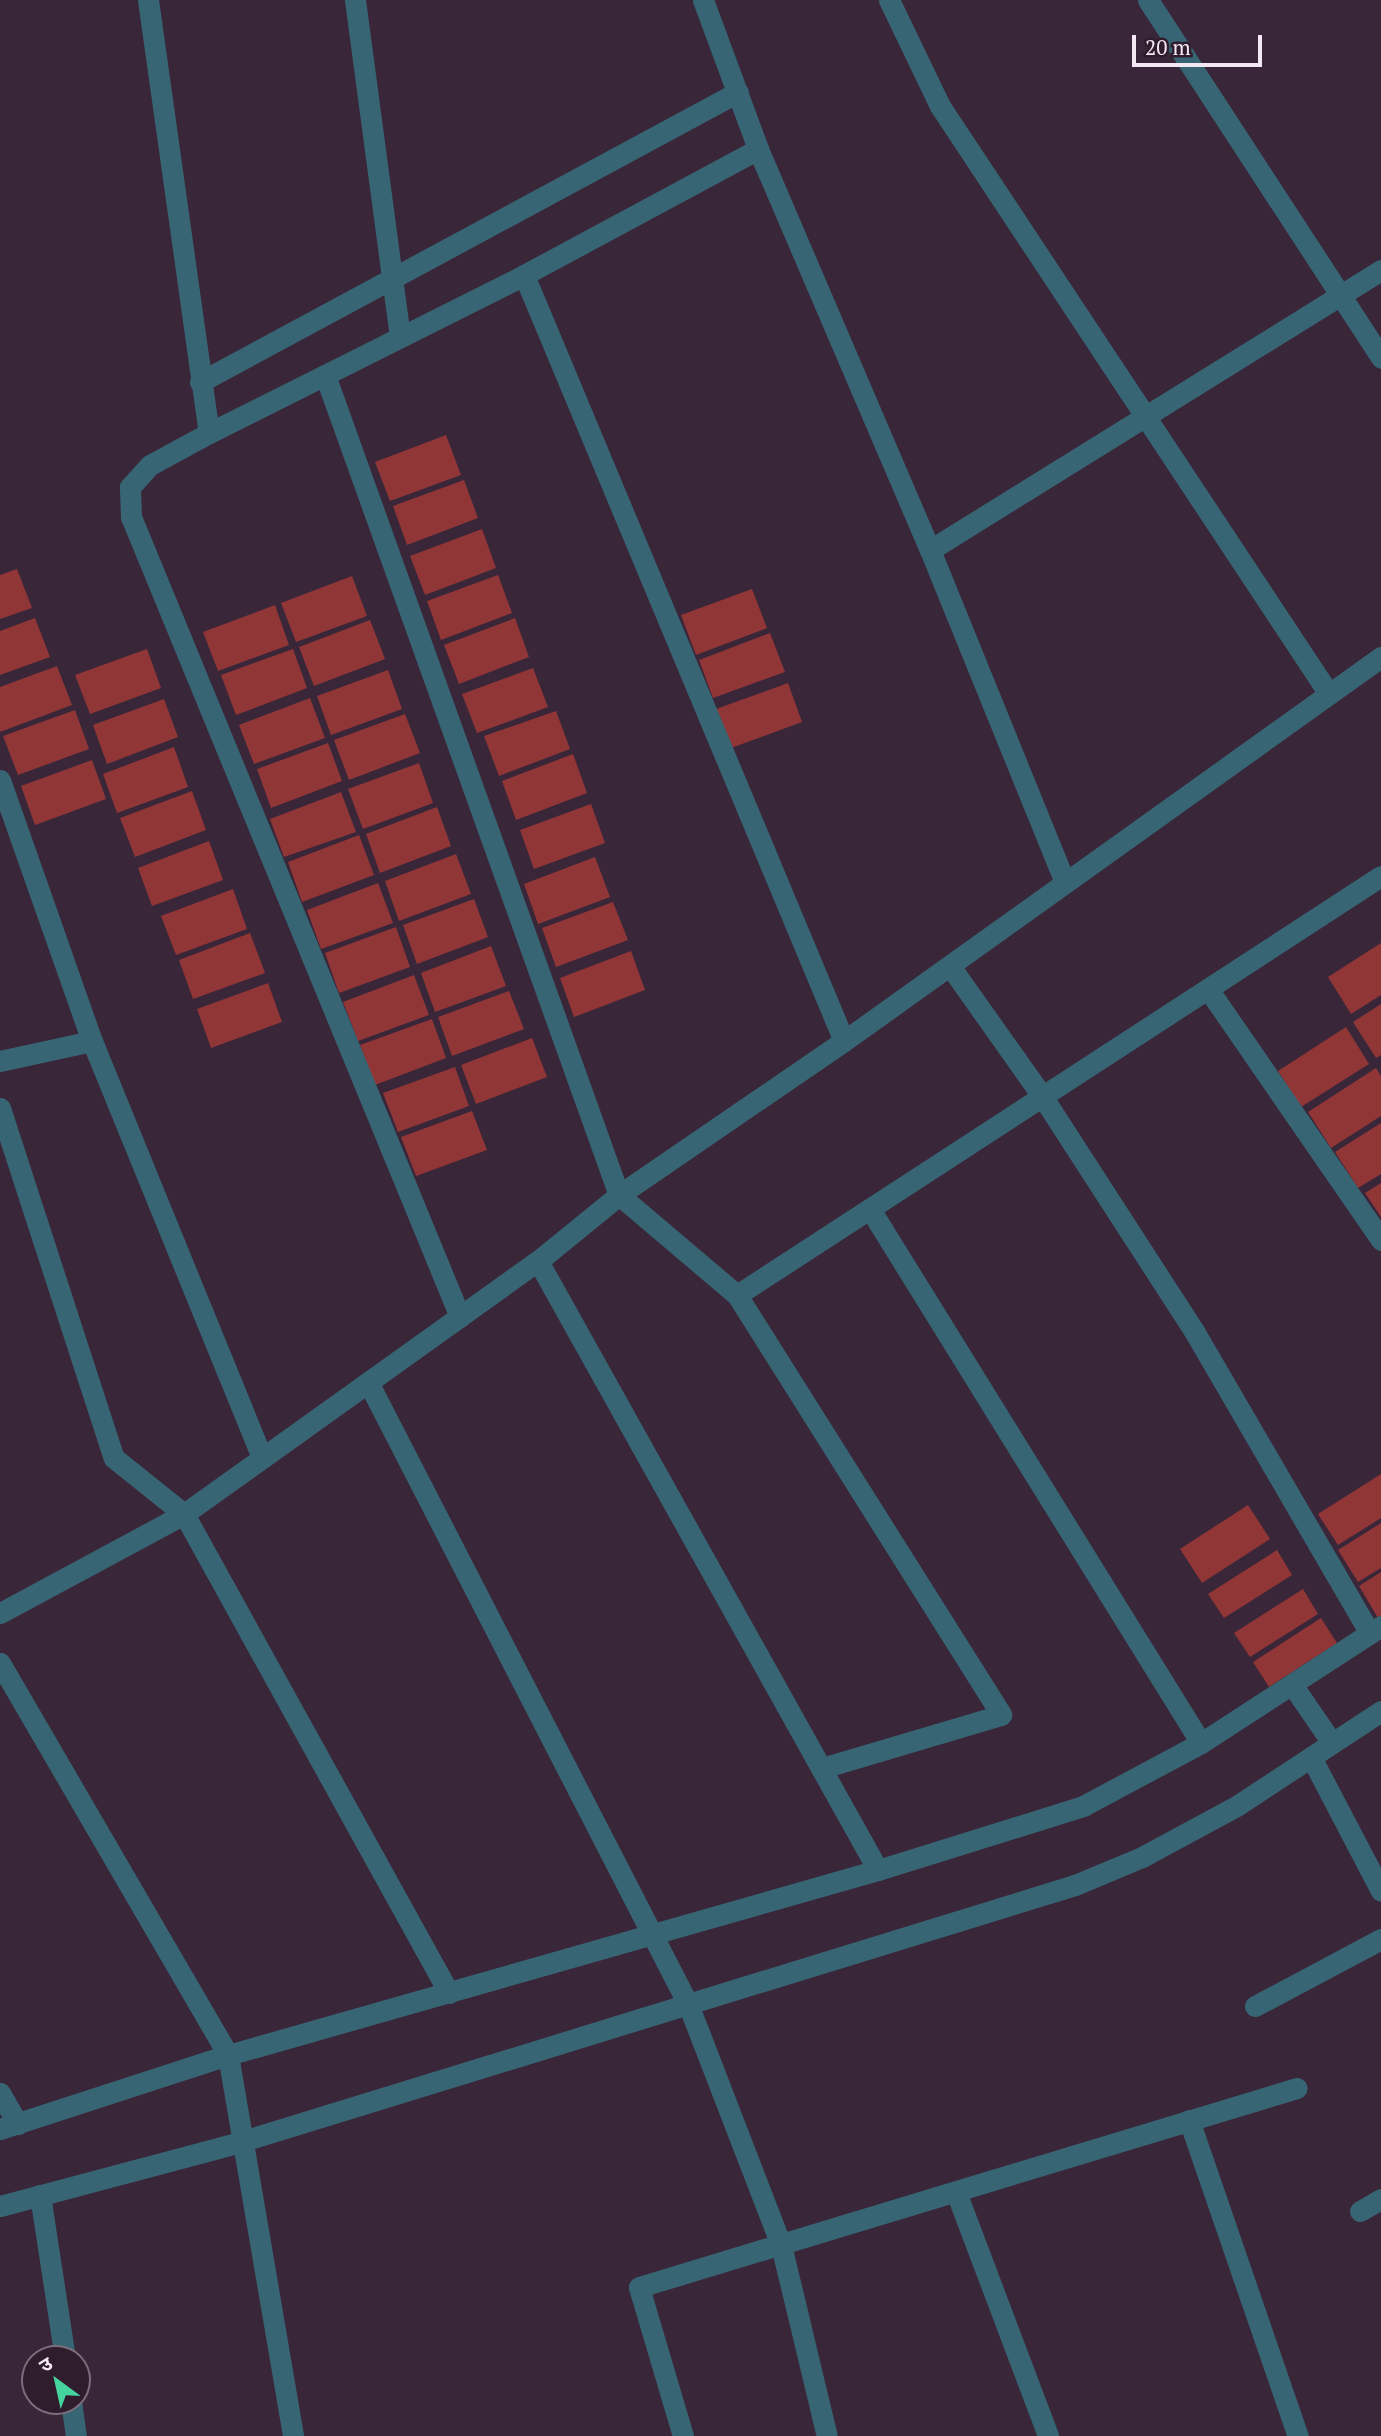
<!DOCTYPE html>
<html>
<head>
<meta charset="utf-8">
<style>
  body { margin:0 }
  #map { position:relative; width:1381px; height:2436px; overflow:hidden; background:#392639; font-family:"PT Serif","Noto Sans Devanagari",serif }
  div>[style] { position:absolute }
  .building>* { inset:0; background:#913637 }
  .minor>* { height:21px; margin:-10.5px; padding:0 10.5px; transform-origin:10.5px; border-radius:10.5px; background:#386574 }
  span { translate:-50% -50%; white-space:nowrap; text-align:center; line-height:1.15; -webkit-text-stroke:6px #2f1d2e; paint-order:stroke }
  .north { position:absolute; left:21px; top:2345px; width:70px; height:70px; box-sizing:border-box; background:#2f1d2e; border:2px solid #7e6e7d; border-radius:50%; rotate:327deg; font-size:19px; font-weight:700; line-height:28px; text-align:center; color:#f4e8f4 }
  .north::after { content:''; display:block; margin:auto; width:24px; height:32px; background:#46d49e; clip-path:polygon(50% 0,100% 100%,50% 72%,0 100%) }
  .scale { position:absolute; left:1132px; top:35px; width:130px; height:32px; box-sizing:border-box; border:4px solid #f4e8f4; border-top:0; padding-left:9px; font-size:21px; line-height:24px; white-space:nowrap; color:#f4e8f4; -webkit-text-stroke:5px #2f1d2e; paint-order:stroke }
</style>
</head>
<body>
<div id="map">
  <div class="building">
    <i style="clip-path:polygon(446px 435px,461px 475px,390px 501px,375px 462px)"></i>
    <i style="clip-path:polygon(464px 480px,478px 518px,407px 545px,393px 506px)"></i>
    <i style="clip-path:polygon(482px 529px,496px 568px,425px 595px,410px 556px)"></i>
    <i style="clip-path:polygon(17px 569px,32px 608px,0 619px,0 575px)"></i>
    <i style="clip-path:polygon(498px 575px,512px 613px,441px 640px,427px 601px)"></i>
    <i style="clip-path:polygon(352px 576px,367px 616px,296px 642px,281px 603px)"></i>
    <i style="clip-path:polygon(752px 589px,767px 628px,696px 655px,681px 615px)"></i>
    <i style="clip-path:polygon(275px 605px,289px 645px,218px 671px,203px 632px)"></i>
    <i style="clip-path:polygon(35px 618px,50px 657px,0 675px,0 631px)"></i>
    <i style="clip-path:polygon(515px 618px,529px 657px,459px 684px,444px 645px)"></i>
    <i style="clip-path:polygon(370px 620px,385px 659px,314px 686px,299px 647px)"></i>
    <i style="clip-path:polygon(770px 633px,785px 672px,713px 698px,699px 660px)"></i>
    <i style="clip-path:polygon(147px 649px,161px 688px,90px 714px,75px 675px)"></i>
    <i style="clip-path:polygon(293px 649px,307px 688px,236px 715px,221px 675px)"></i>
    <i style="clip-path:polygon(57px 666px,72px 705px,0 732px,0 687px)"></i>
    <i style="clip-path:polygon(533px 668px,548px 707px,477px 733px,462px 694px)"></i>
    <i style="clip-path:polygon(388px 670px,402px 709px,331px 735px,317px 696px)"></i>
    <i style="clip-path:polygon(788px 683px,802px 722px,731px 748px,716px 709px)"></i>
    <i style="clip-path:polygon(310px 698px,325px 738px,254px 764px,239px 725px)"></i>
    <i style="clip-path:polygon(164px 699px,178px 737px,107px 764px,93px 725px)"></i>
    <i style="clip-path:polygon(75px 710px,89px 749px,18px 775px,3px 736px)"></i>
    <i style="clip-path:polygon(556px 711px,570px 749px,499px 776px,484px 736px)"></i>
    <i style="clip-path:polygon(405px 714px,420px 753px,349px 780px,334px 740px)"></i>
    <i style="clip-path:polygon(328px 743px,342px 781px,271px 808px,257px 769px)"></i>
    <i style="clip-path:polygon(174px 747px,188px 787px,117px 813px,103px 774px)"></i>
    <i style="clip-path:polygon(573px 754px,587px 793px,516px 820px,502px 781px)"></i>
    <i style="clip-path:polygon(92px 760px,106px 799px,35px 825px,21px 786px)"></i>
    <i style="clip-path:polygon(419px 763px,433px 803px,363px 829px,348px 789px)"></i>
    <i style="clip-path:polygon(192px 791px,206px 830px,135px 857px,120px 818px)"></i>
    <i style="clip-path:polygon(341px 792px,356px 832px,284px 857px,270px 819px)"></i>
    <i style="clip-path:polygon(591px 804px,605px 843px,534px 869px,520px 830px)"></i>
    <i style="clip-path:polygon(437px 807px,451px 846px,380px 873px,366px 834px)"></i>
    <i style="clip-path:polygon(359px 835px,374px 875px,302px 902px,288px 862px)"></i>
    <i style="clip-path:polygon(209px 841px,223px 880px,152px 906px,138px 868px)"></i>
    <i style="clip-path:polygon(456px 854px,471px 894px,399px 921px,385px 881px)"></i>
    <i style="clip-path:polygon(595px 857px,610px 897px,538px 924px,524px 884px)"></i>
    <i style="clip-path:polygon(378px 883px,393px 923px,321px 949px,307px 910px)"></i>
    <i style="clip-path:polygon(233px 889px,247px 929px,176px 955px,161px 916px)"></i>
    <i style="clip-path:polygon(474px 899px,488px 937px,417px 964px,403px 925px)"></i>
    <i style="clip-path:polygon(613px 902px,628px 940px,556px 967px,542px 928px)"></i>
    <i style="clip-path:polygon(396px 927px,410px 967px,339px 993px,325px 953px)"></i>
    <i style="clip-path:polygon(250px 933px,265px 973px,193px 999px,179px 960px)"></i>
    <i style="clip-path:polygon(1381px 943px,1381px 995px,1351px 1014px,1328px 977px)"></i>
    <i style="clip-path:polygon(491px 946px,506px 986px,435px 1012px,421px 973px)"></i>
    <i style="clip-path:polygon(631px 951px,645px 990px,574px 1017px,560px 978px)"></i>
    <i style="clip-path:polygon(414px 975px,429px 1015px,358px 1041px,343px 1002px)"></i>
    <i style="clip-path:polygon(268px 983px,282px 1022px,211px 1048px,197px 1009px)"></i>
    <i style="clip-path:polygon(509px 991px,524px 1029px,452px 1056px,438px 1017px)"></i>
    <i style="clip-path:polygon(1381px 1004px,1381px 1055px,1376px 1058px,1353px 1022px)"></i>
    <i style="clip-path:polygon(432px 1019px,446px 1058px,375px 1085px,360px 1045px)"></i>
    <i style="clip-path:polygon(1346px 1027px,1369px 1064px,1301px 1107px,1278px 1071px)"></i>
    <i style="clip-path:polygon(532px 1038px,547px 1077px,476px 1104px,461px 1065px)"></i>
    <i style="clip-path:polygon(455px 1067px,469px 1106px,398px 1132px,383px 1093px)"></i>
    <i style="clip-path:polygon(1376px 1068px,1381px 1076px,1381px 1116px,1331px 1148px,1308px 1112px)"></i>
    <i style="clip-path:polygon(472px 1111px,487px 1150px,416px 1176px,401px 1137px)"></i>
    <i style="clip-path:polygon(1381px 1123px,1381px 1174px,1358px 1188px,1335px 1152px)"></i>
    <i style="clip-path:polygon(1381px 1183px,1381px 1217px,1365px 1193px)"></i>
    <i style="clip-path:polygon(1381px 1474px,1381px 1518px,1338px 1545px,1318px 1514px)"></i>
    <i style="clip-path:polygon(1248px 1505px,1270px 1539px,1202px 1583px,1180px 1549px)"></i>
    <i style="clip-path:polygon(1381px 1523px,1381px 1568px,1358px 1582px,1338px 1550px)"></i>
    <i style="clip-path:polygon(1277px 1550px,1292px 1575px,1224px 1618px,1208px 1594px)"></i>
    <i style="clip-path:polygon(1381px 1572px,1381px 1616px,1378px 1618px,1359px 1586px)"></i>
    <i style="clip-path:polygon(1303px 1589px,1318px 1614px,1250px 1657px,1234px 1633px)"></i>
    <i style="clip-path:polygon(1321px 1618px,1337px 1643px,1269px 1687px,1253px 1662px)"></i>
  </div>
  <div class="minor">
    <i style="left:148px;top:0;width:437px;rotate:82deg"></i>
    <i style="left:355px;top:0;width:340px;rotate:82.4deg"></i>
    <i style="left:703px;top:0;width:159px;rotate:69.7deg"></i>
    <i style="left:758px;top:149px;width:436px;rotate:66.8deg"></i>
    <i style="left:930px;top:550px;width:359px;rotate:67.9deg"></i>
    <i style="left:889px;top:0;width:118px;rotate:64.3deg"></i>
    <i style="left:940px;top:106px;width:705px;rotate:56.51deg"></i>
    <i style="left:1148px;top:0;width:427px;rotate:56.9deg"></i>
    <i style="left:524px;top:275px;width:830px;rotate:67.33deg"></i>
    <i style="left:325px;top:375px;width:871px;rotate:70.28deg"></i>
    <i style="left:619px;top:1195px;width:155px;rotate:40.3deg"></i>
    <i style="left:737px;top:1295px;width:496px;rotate:57.8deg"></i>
    <i style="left:1001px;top:1715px;width:187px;rotate:163.5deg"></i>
    <i style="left:200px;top:382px;width:611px;rotate:-28.33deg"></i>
    <i style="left:930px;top:550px;width:531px;rotate:-31.83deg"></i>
    <i style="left:0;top:780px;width:277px;rotate:70.6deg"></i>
    <i style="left:92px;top:1041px;width:450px;rotate:67.8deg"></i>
    <i style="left:950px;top:966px;width:159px;rotate:54.7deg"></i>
    <i style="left:1042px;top:1096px;width:280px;rotate:57.1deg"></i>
    <i style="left:1194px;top:1331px;width:350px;rotate:59.8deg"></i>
    <i style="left:1208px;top:989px;width:305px;rotate:55.4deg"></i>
    <i style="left:0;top:1061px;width:94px;rotate:-12.3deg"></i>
    <i style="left:0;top:1108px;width:368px;rotate:72deg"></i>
    <i style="left:114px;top:1458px;width:90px;rotate:38.7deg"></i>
    <i style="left:184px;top:1514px;width:209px;rotate:151.7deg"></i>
    <i style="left:870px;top:1209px;width:628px;rotate:58.21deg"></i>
    <i style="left:538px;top:1261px;width:697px;rotate:60.83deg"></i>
    <i style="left:737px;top:1295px;width:768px;rotate:-33.05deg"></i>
    <i style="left:460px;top:1317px;width:865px;rotate:-112.35deg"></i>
    <i style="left:131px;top:517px;width:30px;rotate:-92deg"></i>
    <i style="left:130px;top:487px;width:30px;rotate:-48deg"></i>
    <i style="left:150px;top:465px;width:67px;rotate:-28.5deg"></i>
    <i style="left:209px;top:433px;width:352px;rotate:-26.6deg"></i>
    <i style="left:524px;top:275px;width:266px;rotate:-28.3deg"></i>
    <i style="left:368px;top:1382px;width:699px;rotate:62.78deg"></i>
    <i style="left:688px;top:2004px;width:258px;rotate:68.9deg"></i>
    <i style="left:781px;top:2245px;width:196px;rotate:76.5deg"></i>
    <i style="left:0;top:1663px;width:453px;rotate:59.8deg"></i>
    <i style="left:228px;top:2055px;width:387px;rotate:80.3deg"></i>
    <i style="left:1293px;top:1686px;width:69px;rotate:55.6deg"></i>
    <i style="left:1311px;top:1757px;width:151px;rotate:62.4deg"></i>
    <i style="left:449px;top:1993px;width:547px;rotate:-118.95deg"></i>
    <i style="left:184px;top:1514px;width:435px;rotate:-35.6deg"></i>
    <i style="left:538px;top:1261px;width:104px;rotate:-39.2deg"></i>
    <i style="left:619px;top:1195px;width:273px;rotate:-34.4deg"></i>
    <i style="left:844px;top:1041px;width:660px;rotate:-35.57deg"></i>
    <i style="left:1255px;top:2006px;width:143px;rotate:-28deg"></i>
    <i style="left:0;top:2093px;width:36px;rotate:60deg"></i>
    <i style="left:1189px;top:2120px;width:334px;rotate:71deg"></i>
    <i style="left:0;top:2129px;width:240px;rotate:-18deg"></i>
    <i style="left:228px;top:2055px;width:676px;rotate:-15.89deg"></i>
    <i style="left:878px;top:1870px;width:215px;rotate:-17.3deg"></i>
    <i style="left:1083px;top:1806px;width:134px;rotate:-28.1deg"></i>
    <i style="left:1201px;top:1743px;width:215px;rotate:-33deg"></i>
    <i style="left:956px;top:2192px;width:261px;rotate:69.3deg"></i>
    <i style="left:40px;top:2195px;width:166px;rotate:81.3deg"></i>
    <i style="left:0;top:2206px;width:248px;rotate:-14.9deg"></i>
    <i style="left:240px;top:2142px;width:874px;rotate:-17.11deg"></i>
    <i style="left:1075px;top:1885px;width:73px;rotate:-22.7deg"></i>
    <i style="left:1142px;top:1857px;width:109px;rotate:-28.4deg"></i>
    <i style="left:1238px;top:1805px;width:171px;rotate:-33.3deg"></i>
    <i style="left:1360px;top:2211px;width:24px;rotate:-30deg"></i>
    <i style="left:71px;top:2401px;width:35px;rotate:82deg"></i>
    <i style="left:683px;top:2436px;width:155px;rotate:-106.5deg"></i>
    <i style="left:639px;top:2287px;width:687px;rotate:-16.83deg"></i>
  </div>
  <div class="north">उ</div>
  <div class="scale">20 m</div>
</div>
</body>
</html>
